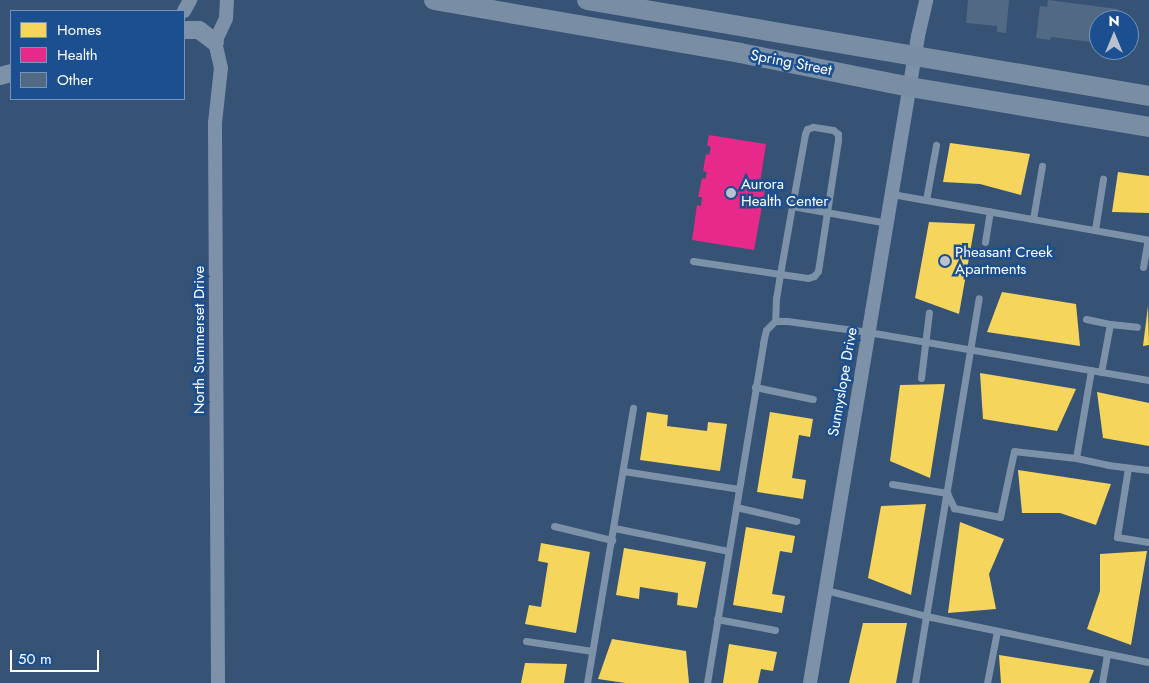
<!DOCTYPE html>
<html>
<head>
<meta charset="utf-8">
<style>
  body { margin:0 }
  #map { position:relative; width:1149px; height:683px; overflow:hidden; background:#365274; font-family:Jost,sans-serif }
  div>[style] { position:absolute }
  .homes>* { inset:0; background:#f6d55c }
  .health>* { inset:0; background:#e7298a }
  .building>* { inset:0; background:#526984 }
  .service>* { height:7px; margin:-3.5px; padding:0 3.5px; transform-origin:3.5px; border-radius:3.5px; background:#7d92a8 }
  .minor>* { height:14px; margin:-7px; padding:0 7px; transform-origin:7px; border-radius:7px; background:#7d92a8 }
  .tertiary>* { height:18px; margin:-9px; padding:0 9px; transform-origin:9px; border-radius:9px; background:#7d92a8 }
  .secondary>* { height:20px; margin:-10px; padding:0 10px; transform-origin:10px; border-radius:10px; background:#798da4 }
  .dots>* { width:14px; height:14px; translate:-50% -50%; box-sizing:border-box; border:2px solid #1b4f8f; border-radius:50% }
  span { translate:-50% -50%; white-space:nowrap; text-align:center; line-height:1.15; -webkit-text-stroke:5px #1b4f8f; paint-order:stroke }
  .street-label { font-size:15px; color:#fff }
  .poi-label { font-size:15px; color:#fff }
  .left { translate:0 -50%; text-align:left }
  .legend { position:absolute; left:10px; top:10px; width:175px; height:90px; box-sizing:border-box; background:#1b4f8f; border:1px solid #7695bc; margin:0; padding:6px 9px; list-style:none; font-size:15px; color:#fff }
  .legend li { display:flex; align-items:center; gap:10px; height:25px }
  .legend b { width:25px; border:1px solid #7695bc }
  .north { position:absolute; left:1089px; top:10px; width:50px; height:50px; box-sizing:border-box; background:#1b4f8f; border:1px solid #7695bc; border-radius:50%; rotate:0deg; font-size:14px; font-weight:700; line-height:20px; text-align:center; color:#fff }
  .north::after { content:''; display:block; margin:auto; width:18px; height:22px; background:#b9c2ce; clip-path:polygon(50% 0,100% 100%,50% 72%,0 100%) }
  .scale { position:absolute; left:10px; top:650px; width:89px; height:22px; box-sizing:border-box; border:2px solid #fff; border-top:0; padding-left:6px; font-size:15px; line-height:18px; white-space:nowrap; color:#fff; -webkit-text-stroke:4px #1b4f8f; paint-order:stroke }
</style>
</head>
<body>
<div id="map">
  <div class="homes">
    <i style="clip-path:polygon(950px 143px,1030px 154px,1021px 195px,980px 184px,943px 182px)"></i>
    <i style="clip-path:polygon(1118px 172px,1149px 176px,1149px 213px,1112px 212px)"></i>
    <i style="clip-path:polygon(929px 222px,975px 224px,959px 314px,915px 298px)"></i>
    <i style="clip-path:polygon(1002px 292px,1076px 304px,1080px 346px,987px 332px)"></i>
    <i style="clip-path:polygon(1148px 306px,1149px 345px,1143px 346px)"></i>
    <i style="clip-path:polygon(980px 373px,1076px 389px,1057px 431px,983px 419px)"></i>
    <i style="clip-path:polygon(945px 384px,930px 478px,890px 461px,900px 385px)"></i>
    <i style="clip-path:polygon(1097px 392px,1149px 403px,1149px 446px,1103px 438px)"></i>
    <i style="clip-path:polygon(647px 412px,668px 415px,667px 426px,707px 431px,708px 422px,727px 424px,720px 471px,640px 460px)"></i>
    <i style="clip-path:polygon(770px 412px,813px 419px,810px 437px,799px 435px,792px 478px,806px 480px,803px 499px,757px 492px)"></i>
    <i style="clip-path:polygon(1018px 470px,1111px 484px,1096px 525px,1060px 513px,1022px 513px)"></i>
    <i style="clip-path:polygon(926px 504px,911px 595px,868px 578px,881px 506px)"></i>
    <i style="clip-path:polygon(960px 522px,1004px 539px,989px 574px,996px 609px,948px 613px)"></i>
    <i style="clip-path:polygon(746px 527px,795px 536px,792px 553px,780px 551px,772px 594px,785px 596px,782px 613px,733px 605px)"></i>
    <i style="clip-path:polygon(541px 543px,590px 552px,576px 633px,525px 624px,529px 605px,541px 607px,548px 563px,538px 561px)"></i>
    <i style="clip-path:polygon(624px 548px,706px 562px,697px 608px,677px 605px,678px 593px,640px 587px,639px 599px,616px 595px)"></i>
    <i style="clip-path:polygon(1147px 551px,1131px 645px,1087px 629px,1100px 591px,1100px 554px)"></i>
    <i style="clip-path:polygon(863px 623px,907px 623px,896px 683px,849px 683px)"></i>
    <i style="clip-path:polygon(612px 639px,686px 651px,689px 683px,625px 683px,598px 679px)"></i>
    <i style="clip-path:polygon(729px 644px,777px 652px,773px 671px,761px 669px,758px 683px,723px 683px)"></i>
    <i style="clip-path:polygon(999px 655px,1094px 670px,1089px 683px,1001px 683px)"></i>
    <i style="clip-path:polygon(525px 663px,567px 664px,564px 683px,521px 683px)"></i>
  </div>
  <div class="health">
    <i style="clip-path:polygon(709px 135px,766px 144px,759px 189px,765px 190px,754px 250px,692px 240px,697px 205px,701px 206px,702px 197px,698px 197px,702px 178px,705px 179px,707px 172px,703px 171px,706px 154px,709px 155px,711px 147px,707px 145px)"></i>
  </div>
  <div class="building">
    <i style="clip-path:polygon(968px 0,1009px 0,1006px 33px,997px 32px,997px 26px,966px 23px)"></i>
    <i style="clip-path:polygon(1048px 0,1118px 9px,1116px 20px,1099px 20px,1099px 43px,1051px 37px,1050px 40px,1036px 38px,1040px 6px,1047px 7px)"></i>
  </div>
  <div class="service">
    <i style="left:892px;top:194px;width:261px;rotate:10.1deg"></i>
    <i style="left:926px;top:200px;width:56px;rotate:-79.7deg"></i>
    <i style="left:792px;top:206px;width:97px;rotate:10.1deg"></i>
    <i style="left:1033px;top:219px;width:54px;rotate:-80.4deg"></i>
    <i style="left:1095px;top:230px;width:52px;rotate:-81.1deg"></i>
    <i style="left:985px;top:242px;width:31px;rotate:-81deg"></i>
    <i style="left:693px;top:261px;width:88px;rotate:8.5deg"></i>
    <i style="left:780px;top:274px;width:28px;rotate:8deg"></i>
    <i style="left:808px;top:278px;width:6px;rotate:-18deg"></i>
    <i style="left:814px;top:276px;width:6px;rotate:-51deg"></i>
    <i style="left:818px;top:271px;width:133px;rotate:-81.3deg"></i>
    <i style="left:838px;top:140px;width:6px;rotate:-90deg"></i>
    <i style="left:838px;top:134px;width:6px;rotate:-141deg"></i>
    <i style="left:833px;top:130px;width:20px;rotate:-171deg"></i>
    <i style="left:813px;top:127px;width:6px;rotate:162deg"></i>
    <i style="left:807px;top:129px;width:5px;rotate:112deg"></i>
    <i style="left:805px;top:134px;width:73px;rotate:100.2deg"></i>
    <i style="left:792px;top:206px;width:69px;rotate:100deg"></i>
    <i style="left:780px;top:274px;width:24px;rotate:99deg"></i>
    <i style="left:776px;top:298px;width:23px;rotate:92deg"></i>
    <i style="left:1143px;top:267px;width:27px;rotate:-80deg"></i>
    <i style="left:1086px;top:319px;width:25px;rotate:12deg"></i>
    <i style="left:1110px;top:324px;width:49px;rotate:100.6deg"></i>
    <i style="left:1110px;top:324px;width:27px;rotate:6deg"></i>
    <i style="left:921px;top:378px;width:66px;rotate:-83.1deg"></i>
    <i style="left:755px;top:387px;width:59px;rotate:11.7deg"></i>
    <i style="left:1076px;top:458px;width:89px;rotate:-80.3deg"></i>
    <i style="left:1128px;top:468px;width:70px;rotate:99.1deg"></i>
    <i style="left:1117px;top:537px;width:32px;rotate:9deg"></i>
    <i style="left:623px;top:471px;width:117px;rotate:8.8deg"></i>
    <i style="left:892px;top:484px;width:56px;rotate:9.3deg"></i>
    <i style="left:947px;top:493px;width:17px;rotate:65deg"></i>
    <i style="left:954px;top:508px;width:47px;rotate:11.1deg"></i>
    <i style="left:1000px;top:517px;width:67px;rotate:-78deg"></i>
    <i style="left:1014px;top:451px;width:62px;rotate:6.4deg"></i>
    <i style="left:1076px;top:458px;width:33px;rotate:12deg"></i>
    <i style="left:1108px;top:465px;width:41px;rotate:7deg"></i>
    <i style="left:736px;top:507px;width:62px;rotate:13.1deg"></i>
    <i style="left:554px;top:526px;width:60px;rotate:13.6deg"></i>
    <i style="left:614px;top:528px;width:116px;rotate:11.4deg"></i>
    <i style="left:826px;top:590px;width:103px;rotate:14.6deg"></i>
    <i style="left:926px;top:616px;width:228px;rotate:11.7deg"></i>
    <i style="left:717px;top:619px;width:59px;rotate:10.7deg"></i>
    <i style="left:526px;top:641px;width:67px;rotate:8.6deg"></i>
    <i style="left:587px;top:683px;width:279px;rotate:-80.5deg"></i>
    <i style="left:707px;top:683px;width:345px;rotate:-80.6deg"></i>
    <i style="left:763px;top:343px;width:13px;rotate:-77deg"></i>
    <i style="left:766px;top:330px;width:13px;rotate:-45deg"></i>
    <i style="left:775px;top:321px;width:12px"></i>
    <i style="left:787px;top:321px;width:82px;rotate:7.7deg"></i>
    <i style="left:868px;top:332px;width:285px;rotate:9.7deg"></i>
    <i style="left:915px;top:683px;width:390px;rotate:-80.6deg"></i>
    <i style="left:987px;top:683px;width:53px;rotate:-79.1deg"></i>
    <i style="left:1102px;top:683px;width:29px;rotate:-80deg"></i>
  </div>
  <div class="minor">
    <i style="left:184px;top:11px;width:13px;rotate:-61deg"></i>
    <i style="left:218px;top:683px;width:560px;rotate:-90.31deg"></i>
    <i style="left:215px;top:123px;width:55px;rotate:-83.8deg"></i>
    <i style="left:221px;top:68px;width:27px;rotate:-103deg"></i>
    <i style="left:215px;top:42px;width:26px;rotate:-65deg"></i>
    <i style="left:226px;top:18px;width:18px;rotate:-87deg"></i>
    <i style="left:810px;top:683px;width:656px;rotate:-80.52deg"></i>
    <i style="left:918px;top:36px;width:37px;rotate:-77deg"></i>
  </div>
  <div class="tertiary">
    <i style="left:184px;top:30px;width:15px"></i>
    <i style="left:199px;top:30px;width:20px;rotate:37deg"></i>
    <i style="left:0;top:76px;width:11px;rotate:-15deg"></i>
  </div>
  <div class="secondary">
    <i style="left:434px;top:0;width:311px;rotate:9.8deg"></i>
    <i style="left:740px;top:53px;width:173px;rotate:11.3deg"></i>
    <i style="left:910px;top:87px;width:242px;rotate:9.5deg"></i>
    <i style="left:587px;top:0;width:570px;rotate:9.69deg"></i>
  </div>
  <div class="dots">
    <i style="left:731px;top:193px;background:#b9c2ce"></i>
    <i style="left:945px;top:261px;background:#b9c2ce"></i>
  </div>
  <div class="street-label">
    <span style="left:791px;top:63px;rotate:11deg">Spring Street</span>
    <span style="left:200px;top:340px;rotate:-90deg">North Summerset Drive</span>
    <span style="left:843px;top:382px;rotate:-80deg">Sunnyslope Drive</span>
  </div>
  <div class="poi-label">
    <span class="left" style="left:741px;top:193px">Aurora<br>Health Center</span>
    <span class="left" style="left:955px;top:261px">Pheasant Creek<br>Apartments</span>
  </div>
  <ul class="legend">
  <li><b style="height:14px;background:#f6d55c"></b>Homes</li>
  <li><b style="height:14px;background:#e7298a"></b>Health</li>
  <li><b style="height:14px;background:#526984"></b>Other</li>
  </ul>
  <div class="north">N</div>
  <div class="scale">50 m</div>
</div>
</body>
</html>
